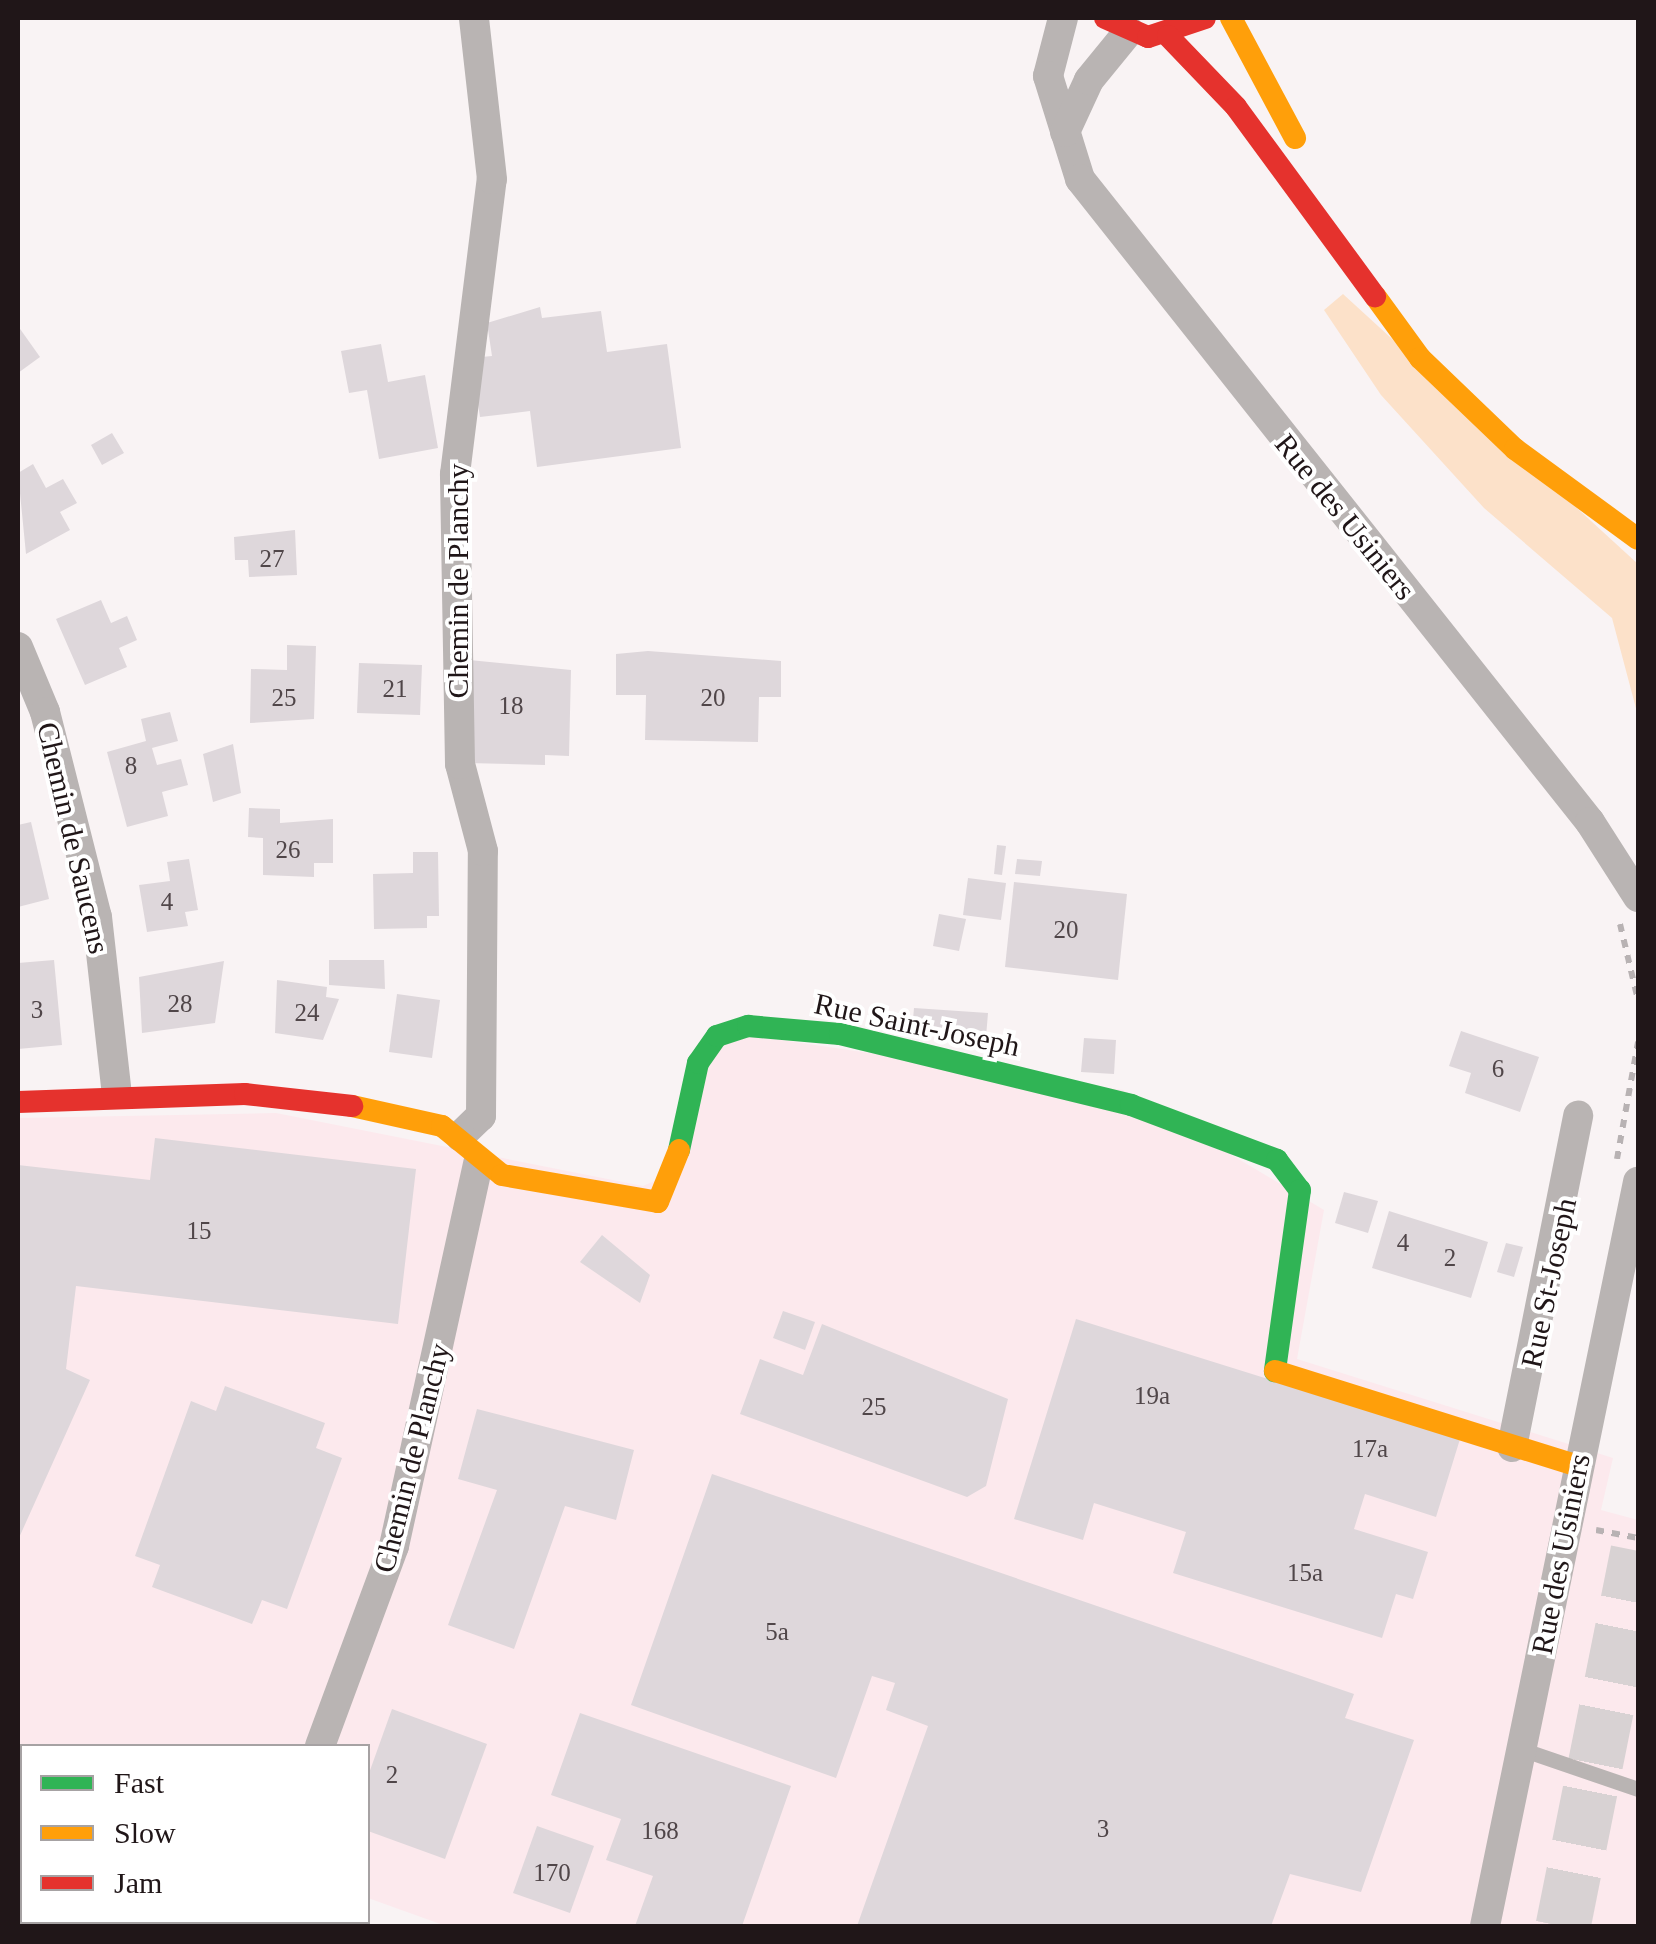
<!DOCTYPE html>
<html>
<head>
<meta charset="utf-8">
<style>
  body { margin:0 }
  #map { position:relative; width:1656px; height:1944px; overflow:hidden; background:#f9f3f4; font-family:Georgia,serif }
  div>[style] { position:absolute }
  .built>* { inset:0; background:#fce9ed }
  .green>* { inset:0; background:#fce1c9 }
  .building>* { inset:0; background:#ded7db }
  .highway-tunnel>* { height:55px; margin-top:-27.5px; transform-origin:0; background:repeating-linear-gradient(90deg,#d8d2d3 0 55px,transparent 0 83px) }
  .path>* { height:6px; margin-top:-3px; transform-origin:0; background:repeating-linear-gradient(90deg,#b8b2b3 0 8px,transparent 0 16px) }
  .lane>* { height:15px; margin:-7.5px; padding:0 7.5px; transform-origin:7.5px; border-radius:7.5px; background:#b9b4b3 }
  .street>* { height:30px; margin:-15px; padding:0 15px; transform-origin:15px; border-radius:15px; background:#b9b4b3 }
  .fast>* { height:22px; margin:-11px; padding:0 11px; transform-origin:11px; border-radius:11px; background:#30b455 }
  .slow>* { height:22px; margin:-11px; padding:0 11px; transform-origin:11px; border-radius:11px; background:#ff9f0a }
  .jam>* { height:22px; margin:-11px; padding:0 11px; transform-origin:11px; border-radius:11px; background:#e5322d }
  span { translate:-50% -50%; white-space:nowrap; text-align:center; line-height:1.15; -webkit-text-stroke:8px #fff; paint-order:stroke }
  .number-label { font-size:25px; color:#504649 }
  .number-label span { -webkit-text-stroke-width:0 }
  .street-label { font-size:30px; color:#201618 }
  .frame { position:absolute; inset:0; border:20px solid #201618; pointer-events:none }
  .legend { position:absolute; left:20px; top:1744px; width:350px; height:180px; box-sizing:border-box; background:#fff; border:2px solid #a6a2a3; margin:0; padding:12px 18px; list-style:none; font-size:30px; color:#201618 }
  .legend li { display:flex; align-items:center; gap:20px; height:50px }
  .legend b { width:50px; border:2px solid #a6a2a3 }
</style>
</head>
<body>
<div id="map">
  <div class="built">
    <i style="clip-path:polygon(713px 1030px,1123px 1090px,1324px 1210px,1297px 1359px,1613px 1458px,1601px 1510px,1638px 1520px,1638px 1926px,446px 1926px,368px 1898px,368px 1746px,22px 1746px,18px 1773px,18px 1118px,276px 1113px,643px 1186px,659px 1179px)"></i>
  </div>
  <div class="green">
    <i style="clip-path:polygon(1343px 294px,1638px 564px,1638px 716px,1612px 618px,1484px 508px,1381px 395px,1324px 310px)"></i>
  </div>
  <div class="building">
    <i style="clip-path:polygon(540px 307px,542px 318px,601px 311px,607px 352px,667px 344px,681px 448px,537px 467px,530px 411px,480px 417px,471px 358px,492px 356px,487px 323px)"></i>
    <i style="clip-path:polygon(18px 326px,40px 357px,18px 373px)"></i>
    <i style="clip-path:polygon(381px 344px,388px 382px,425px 375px,438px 448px,379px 459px,367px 390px,349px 393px,341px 351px)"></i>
    <i style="clip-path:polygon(112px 433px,124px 453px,102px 465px,91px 445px)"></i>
    <i style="clip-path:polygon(33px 464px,46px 488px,63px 479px,77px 503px,60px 512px,70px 530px,26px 554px,18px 473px)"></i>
    <i style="clip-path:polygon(295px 530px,297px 575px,249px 577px,248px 560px,235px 560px,234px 537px)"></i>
    <i style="clip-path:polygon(101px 600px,111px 623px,127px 616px,137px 640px,119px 648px,127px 667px,85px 685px,56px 619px)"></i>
    <i style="clip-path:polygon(287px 645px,316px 646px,314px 719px,250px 723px,251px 669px,287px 670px)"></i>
    <i style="clip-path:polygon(648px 651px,781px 661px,781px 697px,759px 697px,758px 742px,645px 740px,646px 695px,616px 695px,616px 654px)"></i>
    <i style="clip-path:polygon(469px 660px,571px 670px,569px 756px,545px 755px,545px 765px,467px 763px)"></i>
    <i style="clip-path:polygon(359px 663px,422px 665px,420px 715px,357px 713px)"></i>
    <i style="clip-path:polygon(170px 712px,178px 741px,152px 748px,157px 765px,181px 759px,188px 785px,162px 792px,168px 816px,127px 827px,107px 752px,146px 741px,141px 719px)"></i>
    <i style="clip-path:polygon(233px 744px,241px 793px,213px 802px,203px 754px)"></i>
    <i style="clip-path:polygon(249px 808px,280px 809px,280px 823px,333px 819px,333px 863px,314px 863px,314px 877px,263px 875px,263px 838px,248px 837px)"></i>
    <i style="clip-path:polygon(31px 822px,49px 899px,18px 907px,18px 825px)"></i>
    <i style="clip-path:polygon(997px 845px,1006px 846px,1002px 875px,994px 874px)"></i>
    <i style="clip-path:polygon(413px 852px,438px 852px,439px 916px,427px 916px,427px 928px,374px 929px,373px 874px,413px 873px)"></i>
    <i style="clip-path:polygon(189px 859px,198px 910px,185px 912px,188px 926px,147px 932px,139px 885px,170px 881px,167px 862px)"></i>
    <i style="clip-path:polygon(1017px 859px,1042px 861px,1040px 876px,1015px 874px)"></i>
    <i style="clip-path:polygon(968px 878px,1006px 883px,1001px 920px,963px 915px)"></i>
    <i style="clip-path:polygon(1014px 882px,1127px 894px,1118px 980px,1005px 967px)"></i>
    <i style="clip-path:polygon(939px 914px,966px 919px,959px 951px,933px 946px)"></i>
    <i style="clip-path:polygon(54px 960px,62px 1045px,18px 1049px,18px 963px)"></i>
    <i style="clip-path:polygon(329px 960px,384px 960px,385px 989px,329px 985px)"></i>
    <i style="clip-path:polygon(224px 961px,215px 1023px,142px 1033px,139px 977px)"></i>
    <i style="clip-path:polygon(277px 980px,327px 987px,326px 997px,339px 999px,323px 1040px,275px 1033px)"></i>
    <i style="clip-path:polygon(397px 994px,440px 1000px,432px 1058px,389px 1052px)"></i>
    <i style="clip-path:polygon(914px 1008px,988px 1013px,986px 1037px,912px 1031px)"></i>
    <i style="clip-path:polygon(1461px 1031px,1539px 1057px,1520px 1112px,1465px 1093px,1471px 1073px,1449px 1066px)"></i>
    <i style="clip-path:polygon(1084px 1038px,1116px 1040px,1114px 1074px,1081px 1072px)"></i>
    <i style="clip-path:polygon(155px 1138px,416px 1169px,398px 1324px,76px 1286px,66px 1369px,90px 1380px,18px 1540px,18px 1165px,150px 1180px)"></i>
    <i style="clip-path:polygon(1344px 1192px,1378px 1201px,1368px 1233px,1335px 1223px)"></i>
    <i style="clip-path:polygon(1389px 1211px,1488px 1242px,1471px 1298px,1372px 1268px)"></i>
    <i style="clip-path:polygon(602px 1235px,650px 1275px,640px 1303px,580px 1262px)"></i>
    <i style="clip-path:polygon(1506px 1243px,1523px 1247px,1514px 1277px,1497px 1272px)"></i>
    <i style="clip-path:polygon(783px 1311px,815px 1322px,805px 1350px,773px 1338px)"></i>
    <i style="clip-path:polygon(1076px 1319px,1460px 1439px,1436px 1517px,1365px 1494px,1354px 1529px,1428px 1552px,1413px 1599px,1396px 1594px,1382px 1638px,1173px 1573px,1186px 1532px,1094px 1503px,1083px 1540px,1014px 1519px)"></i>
    <i style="clip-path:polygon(822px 1324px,1008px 1399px,986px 1486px,967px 1497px,740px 1414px,760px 1359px,803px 1375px)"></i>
    <i style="clip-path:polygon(225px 1386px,325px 1423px,316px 1448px,342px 1458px,287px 1609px,262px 1600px,252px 1624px,152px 1587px,160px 1565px,135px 1556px,191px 1401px,216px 1411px)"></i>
    <i style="clip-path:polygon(477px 1409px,634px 1450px,616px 1520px,565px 1506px,514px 1649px,448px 1625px,497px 1490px,458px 1479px)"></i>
    <i style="clip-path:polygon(712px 1474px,1354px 1694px,1345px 1718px,1414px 1740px,1361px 1892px,1290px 1874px,1271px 1926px,857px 1926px,928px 1726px,886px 1710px,895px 1683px,872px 1676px,836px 1778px,631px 1705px)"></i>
    <i style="clip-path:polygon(392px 1709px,487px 1744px,445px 1859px,368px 1831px,368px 1776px)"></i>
    <i style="clip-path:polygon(580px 1713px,791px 1786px,742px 1926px,635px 1926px,653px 1876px,606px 1860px,621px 1819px,551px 1795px)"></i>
    <i style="clip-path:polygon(537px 1826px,594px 1846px,570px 1913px,513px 1893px)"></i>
    <i style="clip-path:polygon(41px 1922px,104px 1922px,110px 1923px,39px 1926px)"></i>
  </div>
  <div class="highway-tunnel">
    <i style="left:1563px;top:1926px;width:383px;rotate:-78.7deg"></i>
  </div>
  <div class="path">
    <i style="left:1620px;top:924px;width:78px;rotate:76.7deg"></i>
    <i style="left:1617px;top:1159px;width:119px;rotate:-79.8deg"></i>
    <i style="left:1596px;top:1530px;width:43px;rotate:10.8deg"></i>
  </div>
  <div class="lane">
    <i style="left:1521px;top:1749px;width:124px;rotate:18.9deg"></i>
  </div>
  <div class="street">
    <i style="left:1063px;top:18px;width:60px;rotate:104.5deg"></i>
    <i style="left:1048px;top:76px;width:108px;rotate:72.7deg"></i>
    <i style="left:1080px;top:179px;width:821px;rotate:51.58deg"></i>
    <i style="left:1590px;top:822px;width:89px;rotate:57.4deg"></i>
    <i style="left:1065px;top:132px;width:57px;rotate:-65.2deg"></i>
    <i style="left:1089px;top:80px;width:63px;rotate:-50.8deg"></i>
    <i style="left:18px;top:647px;width:70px;rotate:67.4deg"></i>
    <i style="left:45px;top:712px;width:211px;rotate:75.8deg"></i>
    <i style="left:97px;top:917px;width:178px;rotate:83.6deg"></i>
    <i style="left:460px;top:1136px;width:29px;rotate:-44deg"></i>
    <i style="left:481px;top:1116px;width:265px;rotate:-89.6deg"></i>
    <i style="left:483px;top:851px;width:90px;rotate:-104.8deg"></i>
    <i style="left:460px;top:764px;width:290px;rotate:-91deg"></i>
    <i style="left:455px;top:474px;width:297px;rotate:-82.9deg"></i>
    <i style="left:492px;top:179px;width:162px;rotate:-96.4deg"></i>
    <i style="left:1512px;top:1447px;width:338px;rotate:-78.7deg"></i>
    <i style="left:320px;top:1746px;width:213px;rotate:-69.7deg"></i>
    <i style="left:394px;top:1546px;width:392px;rotate:-77.6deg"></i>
    <i style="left:1485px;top:1926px;width:760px;rotate:-78.38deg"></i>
  </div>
  <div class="fast">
    <i style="left:679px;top:1150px;width:89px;rotate:-77.7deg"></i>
    <i style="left:698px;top:1063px;width:33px;rotate:-55deg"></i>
    <i style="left:717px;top:1036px;width:33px;rotate:-18deg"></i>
    <i style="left:748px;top:1026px;width:92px;rotate:5deg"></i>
    <i style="left:840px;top:1034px;width:300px;rotate:13.7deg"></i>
    <i style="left:1131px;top:1105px;width:156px;rotate:20.6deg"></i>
    <i style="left:1277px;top:1160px;width:38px;rotate:53deg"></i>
    <i style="left:1300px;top:1190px;width:183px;rotate:97.9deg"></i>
    <i style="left:18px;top:1804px;width:4px;rotate:14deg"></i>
    <i style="left:339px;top:1922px;width:14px;rotate:17deg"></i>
  </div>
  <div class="slow">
    <i style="left:1231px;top:18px;width:136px;rotate:61.9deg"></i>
    <i style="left:1375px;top:296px;width:77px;rotate:54deg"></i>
    <i style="left:1420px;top:358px;width:132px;rotate:43.8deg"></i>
    <i style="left:1515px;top:449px;width:152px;rotate:36.2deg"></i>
    <i style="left:352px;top:1106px;width:92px;rotate:12.5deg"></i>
    <i style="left:442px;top:1126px;width:77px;rotate:39.2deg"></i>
    <i style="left:502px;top:1175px;width:158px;rotate:9.8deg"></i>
    <i style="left:658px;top:1202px;width:56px;rotate:-68deg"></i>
    <i style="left:1275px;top:1371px;width:318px;rotate:17.4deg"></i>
  </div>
  <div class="jam">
    <i style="left:1105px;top:18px;width:47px;rotate:23.8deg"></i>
    <i style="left:1148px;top:37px;width:60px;rotate:-18.4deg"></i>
    <i style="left:1168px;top:36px;width:98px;rotate:46.2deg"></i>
    <i style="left:1236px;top:107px;width:235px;rotate:53.7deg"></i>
    <i style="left:18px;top:1102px;width:227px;rotate:-2deg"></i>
    <i style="left:245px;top:1094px;width:108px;rotate:6.4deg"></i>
  </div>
  <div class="number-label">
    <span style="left:272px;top:559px">27</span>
    <span style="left:395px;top:689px">21</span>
    <span style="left:284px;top:698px">25</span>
    <span style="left:713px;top:698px">20</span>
    <span style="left:511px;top:706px">18</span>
    <span style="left:131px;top:766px">8</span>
    <span style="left:288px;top:850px">26</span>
    <span style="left:167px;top:902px">4</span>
    <span style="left:1066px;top:930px">20</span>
    <span style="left:180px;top:1004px">28</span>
    <span style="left:37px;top:1010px">3</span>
    <span style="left:307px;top:1013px">24</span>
    <span style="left:1498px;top:1069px">6</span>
    <span style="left:199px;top:1231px">15</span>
    <span style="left:1403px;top:1243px">4</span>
    <span style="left:1450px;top:1258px">2</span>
    <span style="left:1152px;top:1396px">19a</span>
    <span style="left:874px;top:1407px">25</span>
    <span style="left:1370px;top:1449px">17a</span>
    <span style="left:1305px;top:1573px">15a</span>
    <span style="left:777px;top:1632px">5a</span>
    <span style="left:392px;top:1775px">2</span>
    <span style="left:1103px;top:1829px">3</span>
    <span style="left:660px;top:1831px">168</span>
    <span style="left:552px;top:1873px">170</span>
  </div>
  <div class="street-label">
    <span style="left:1345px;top:517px;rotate:51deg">Rue des Usiniers</span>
    <span style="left:458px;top:581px;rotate:-90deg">Chemin de Planchy</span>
    <span style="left:73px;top:838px;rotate:77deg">Chemin de Saucens</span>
    <span style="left:917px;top:1025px;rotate:12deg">Rue Saint-Joseph</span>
    <span style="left:1549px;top:1283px;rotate:-78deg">Rue St-Joseph</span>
    <span style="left:412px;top:1458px;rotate:-76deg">Chemin de Planchy</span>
    <span style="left:1561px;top:1554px;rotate:-79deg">Rue des Usiniers</span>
  </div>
  <div class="frame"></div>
  <ul class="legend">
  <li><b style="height:12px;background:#30b455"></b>Fast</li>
  <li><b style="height:12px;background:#ff9f0a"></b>Slow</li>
  <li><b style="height:12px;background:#e5322d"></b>Jam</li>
  </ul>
</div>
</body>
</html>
